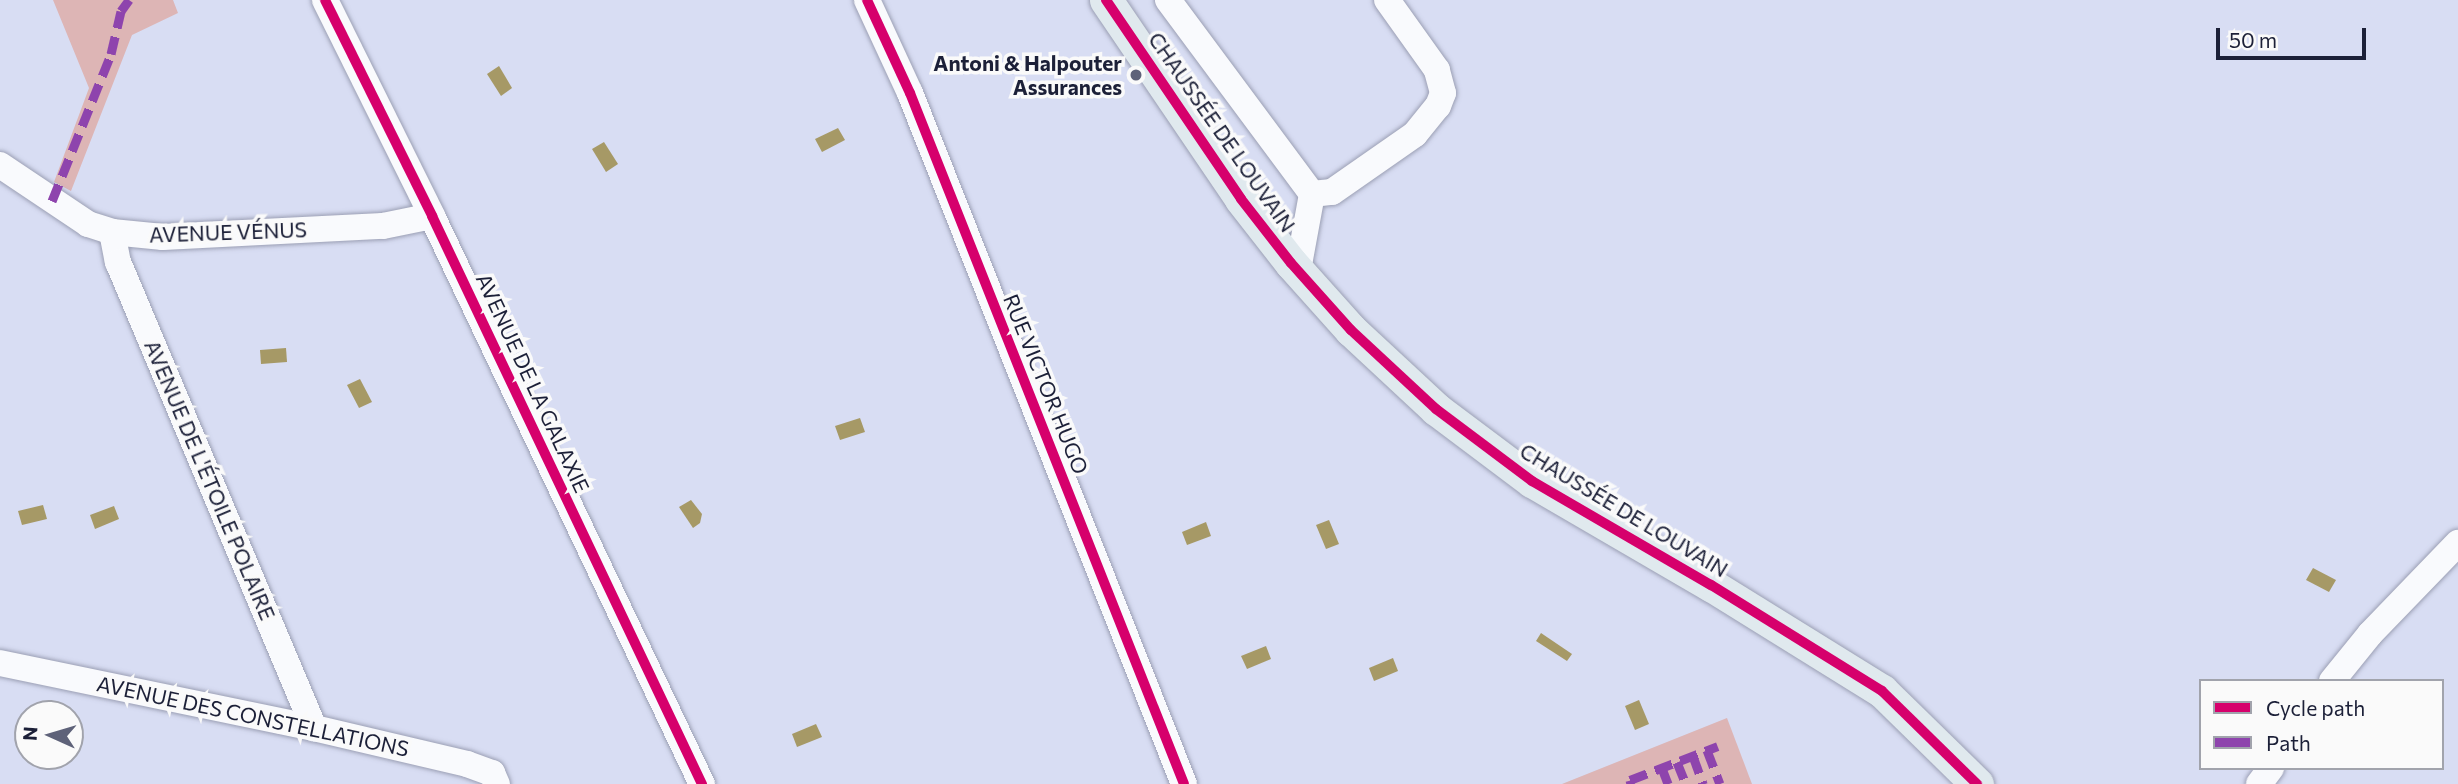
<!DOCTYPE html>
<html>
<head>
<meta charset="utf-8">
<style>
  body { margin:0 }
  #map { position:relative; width:2458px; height:784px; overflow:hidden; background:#d8ddf3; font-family:Commissioner,sans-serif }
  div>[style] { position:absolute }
  .green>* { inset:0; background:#ddb5b5 }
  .water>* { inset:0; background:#a69966 }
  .roads { filter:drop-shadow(0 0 2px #9b9fb4) drop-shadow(0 0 2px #9b9fb4) }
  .minor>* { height:26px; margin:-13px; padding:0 13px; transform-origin:13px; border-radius:13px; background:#f9fafd }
  .major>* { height:33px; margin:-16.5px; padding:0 16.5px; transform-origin:16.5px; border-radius:16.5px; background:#e0e9ee }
  .quiet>* { height:9px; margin-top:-4.5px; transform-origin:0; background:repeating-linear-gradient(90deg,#8e44ad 0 18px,transparent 0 27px) }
  .cycleway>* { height:10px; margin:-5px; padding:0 5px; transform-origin:5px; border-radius:5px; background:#d6006c }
  .dots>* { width:19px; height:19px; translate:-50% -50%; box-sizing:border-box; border:4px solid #fafafa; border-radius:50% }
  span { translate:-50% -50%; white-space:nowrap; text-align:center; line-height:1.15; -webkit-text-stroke:7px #fafafa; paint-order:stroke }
  .poi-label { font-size:21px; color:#1c2038; font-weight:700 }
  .right { translate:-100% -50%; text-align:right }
  .street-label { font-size:21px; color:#1c2038 }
  .legend { position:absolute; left:2199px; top:679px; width:245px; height:91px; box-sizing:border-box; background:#fafafa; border:2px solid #a1a3ac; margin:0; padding:9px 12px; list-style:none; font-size:21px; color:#1c2038 }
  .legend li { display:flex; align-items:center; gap:14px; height:35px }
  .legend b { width:35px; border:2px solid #a1a3ac }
  .north { position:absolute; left:14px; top:700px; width:70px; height:70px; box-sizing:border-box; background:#fafafa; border:2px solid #a1a3ac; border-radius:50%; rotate:274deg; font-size:19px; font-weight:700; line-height:28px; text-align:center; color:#1c2038 }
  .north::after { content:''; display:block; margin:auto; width:24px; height:32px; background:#5e6279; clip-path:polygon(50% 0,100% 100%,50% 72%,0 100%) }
  .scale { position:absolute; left:2216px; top:28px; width:150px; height:32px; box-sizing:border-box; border:4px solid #1c2038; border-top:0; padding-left:9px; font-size:21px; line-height:24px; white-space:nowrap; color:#1c2038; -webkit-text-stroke:5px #fafafa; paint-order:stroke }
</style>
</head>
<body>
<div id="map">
  <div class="green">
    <i style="clip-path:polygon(53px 0,173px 0,178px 13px,132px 35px,71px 191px,54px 182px,89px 88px)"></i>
    <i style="clip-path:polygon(1727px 718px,1752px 784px,1562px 784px)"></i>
  </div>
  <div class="water">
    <i style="clip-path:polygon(499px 66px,512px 88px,501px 96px,487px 74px)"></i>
    <i style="clip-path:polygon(838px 128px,845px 140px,822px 152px,815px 139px)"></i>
    <i style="clip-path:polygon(604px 142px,618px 164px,606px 172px,592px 149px)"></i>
    <i style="clip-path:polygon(286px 348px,287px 362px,261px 364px,260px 350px)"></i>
    <i style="clip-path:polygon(360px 379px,372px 402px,359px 408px,347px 385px)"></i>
    <i style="clip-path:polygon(860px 418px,865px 432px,840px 440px,835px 426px)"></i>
    <i style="clip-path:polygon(691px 500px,702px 514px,700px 523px,693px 528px,679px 507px)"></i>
    <i style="clip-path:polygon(43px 505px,47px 519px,22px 525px,18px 511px)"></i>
    <i style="clip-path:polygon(114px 506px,119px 519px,95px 529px,90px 515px)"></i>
    <i style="clip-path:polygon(1329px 520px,1339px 544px,1326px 549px,1316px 525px)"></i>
    <i style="clip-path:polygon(1206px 522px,1211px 536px,1187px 545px,1182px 532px)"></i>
    <i style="clip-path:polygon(2313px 568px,2336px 580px,2329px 592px,2306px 580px)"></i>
    <i style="clip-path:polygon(1541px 633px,1572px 654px,1567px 661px,1536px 641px)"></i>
    <i style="clip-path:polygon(1266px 646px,1271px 659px,1247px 669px,1241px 656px)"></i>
    <i style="clip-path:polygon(1393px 658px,1398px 671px,1374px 681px,1369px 668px)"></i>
    <i style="clip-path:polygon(1639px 700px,1649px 724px,1635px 730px,1625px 706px)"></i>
    <i style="clip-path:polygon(816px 724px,822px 737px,797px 747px,792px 734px)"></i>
  </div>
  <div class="roads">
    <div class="minor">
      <i style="left:325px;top:0;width:241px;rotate:63.6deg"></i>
      <i style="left:432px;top:216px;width:629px;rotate:64.58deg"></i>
      <i style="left:867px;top:0;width:102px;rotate:65.2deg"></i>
      <i style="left:910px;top:93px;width:743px;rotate:68.37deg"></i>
      <i style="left:1168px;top:0;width:242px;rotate:53.4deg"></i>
      <i style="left:1312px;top:194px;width:77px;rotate:100.4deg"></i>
      <i style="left:0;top:165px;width:106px;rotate:33.8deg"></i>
      <i style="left:88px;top:224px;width:25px;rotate:18deg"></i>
      <i style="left:112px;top:232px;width:51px;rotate:5.6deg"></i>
      <i style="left:163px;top:237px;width:220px;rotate:-2.9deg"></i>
      <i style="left:383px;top:226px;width:50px;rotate:-11.5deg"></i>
      <i style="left:1312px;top:194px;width:20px;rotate:-6deg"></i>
      <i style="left:1332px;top:192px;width:101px;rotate:-34.9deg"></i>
      <i style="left:1415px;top:134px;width:36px;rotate:-51deg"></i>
      <i style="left:1438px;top:106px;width:14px;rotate:-69deg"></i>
      <i style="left:1443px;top:93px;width:24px;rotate:-105deg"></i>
      <i style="left:1437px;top:70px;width:86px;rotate:-125.5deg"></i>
      <i style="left:112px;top:232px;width:31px;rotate:79deg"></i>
      <i style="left:118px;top:262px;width:506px;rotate:67.19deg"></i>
      <i style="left:0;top:663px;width:321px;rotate:11.7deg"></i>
      <i style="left:314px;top:728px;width:157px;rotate:13.2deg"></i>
      <i style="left:467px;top:764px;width:27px;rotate:20deg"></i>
      <i style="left:492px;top:773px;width:12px;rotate:66deg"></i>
      <i style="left:2332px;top:681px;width:60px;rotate:-51deg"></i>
      <i style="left:2370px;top:634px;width:127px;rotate:-46deg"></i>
      <i style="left:2259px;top:784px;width:20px;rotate:-53deg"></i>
    </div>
    <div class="major">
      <i style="left:1106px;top:0;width:240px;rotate:55.8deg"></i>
      <i style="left:1241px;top:199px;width:81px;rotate:52deg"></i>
      <i style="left:1291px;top:263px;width:90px;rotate:48.2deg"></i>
      <i style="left:1351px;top:330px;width:116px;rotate:42.9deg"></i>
      <i style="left:1436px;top:409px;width:120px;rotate:36.9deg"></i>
      <i style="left:1532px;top:481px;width:207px;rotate:30.2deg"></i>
      <i style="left:1711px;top:585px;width:201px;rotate:31.8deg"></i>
      <i style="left:1882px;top:691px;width:133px;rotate:44.4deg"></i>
    </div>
  </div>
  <div class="quiet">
    <i style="left:52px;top:201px;width:158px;rotate:-68.1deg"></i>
    <i style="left:111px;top:54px;width:44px;rotate:-76.9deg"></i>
    <i style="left:121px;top:11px;width:14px;rotate:-54deg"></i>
    <i style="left:1707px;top:750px;width:36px;rotate:69deg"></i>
    <i style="left:1693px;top:756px;width:30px;rotate:70deg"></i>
    <i style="left:1677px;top:762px;width:24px;rotate:68deg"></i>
    <i style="left:1662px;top:768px;width:17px;rotate:69deg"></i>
    <i style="left:1631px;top:784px;width:4px;rotate:-104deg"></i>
    <i style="left:1630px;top:780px;width:94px;rotate:-21.1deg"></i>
  </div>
  <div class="cycleway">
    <i style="left:325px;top:0;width:241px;rotate:63.6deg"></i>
    <i style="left:432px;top:216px;width:629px;rotate:64.58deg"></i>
    <i style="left:867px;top:0;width:102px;rotate:65.2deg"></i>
    <i style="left:910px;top:93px;width:743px;rotate:68.37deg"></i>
    <i style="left:1106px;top:0;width:240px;rotate:55.8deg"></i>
    <i style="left:1241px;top:199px;width:81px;rotate:52deg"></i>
    <i style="left:1291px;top:263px;width:90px;rotate:48.2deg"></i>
    <i style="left:1351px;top:330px;width:116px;rotate:42.9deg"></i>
    <i style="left:1436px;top:409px;width:120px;rotate:36.9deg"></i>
    <i style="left:1532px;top:481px;width:207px;rotate:30.2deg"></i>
    <i style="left:1711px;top:585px;width:201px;rotate:31.8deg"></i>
    <i style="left:1882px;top:691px;width:133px;rotate:44.4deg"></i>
  </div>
  <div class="dots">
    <i style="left:1136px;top:75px;background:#5e6279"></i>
  </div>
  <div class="poi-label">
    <span class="right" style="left:1122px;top:75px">Antoni &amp; Halpouter<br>Assurances</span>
  </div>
  <div class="street-label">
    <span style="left:1222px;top:132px;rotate:55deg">CHAUSSÉE DE LOUVAIN</span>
    <span style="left:228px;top:232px;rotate:-2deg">AVENUE VÉNUS</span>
    <span style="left:533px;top:383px;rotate:65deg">AVENUE DE LA GALAXIE</span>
    <span style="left:1046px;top:384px;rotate:68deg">RUE VICTOR HUGO</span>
    <span style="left:210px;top:480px;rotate:67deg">AVENUE DE L'ÉTOILE POLAIRE</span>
    <span style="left:1624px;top:510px;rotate:31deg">CHAUSSÉE DE LOUVAIN</span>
    <span style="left:253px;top:716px;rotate:12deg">AVENUE DES CONSTELLATIONS</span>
  </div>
  <ul class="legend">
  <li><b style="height:9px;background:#d6006c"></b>Cycle path</li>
  <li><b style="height:9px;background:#8e44ad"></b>Path</li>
  </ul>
  <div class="north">N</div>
  <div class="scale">50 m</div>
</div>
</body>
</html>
